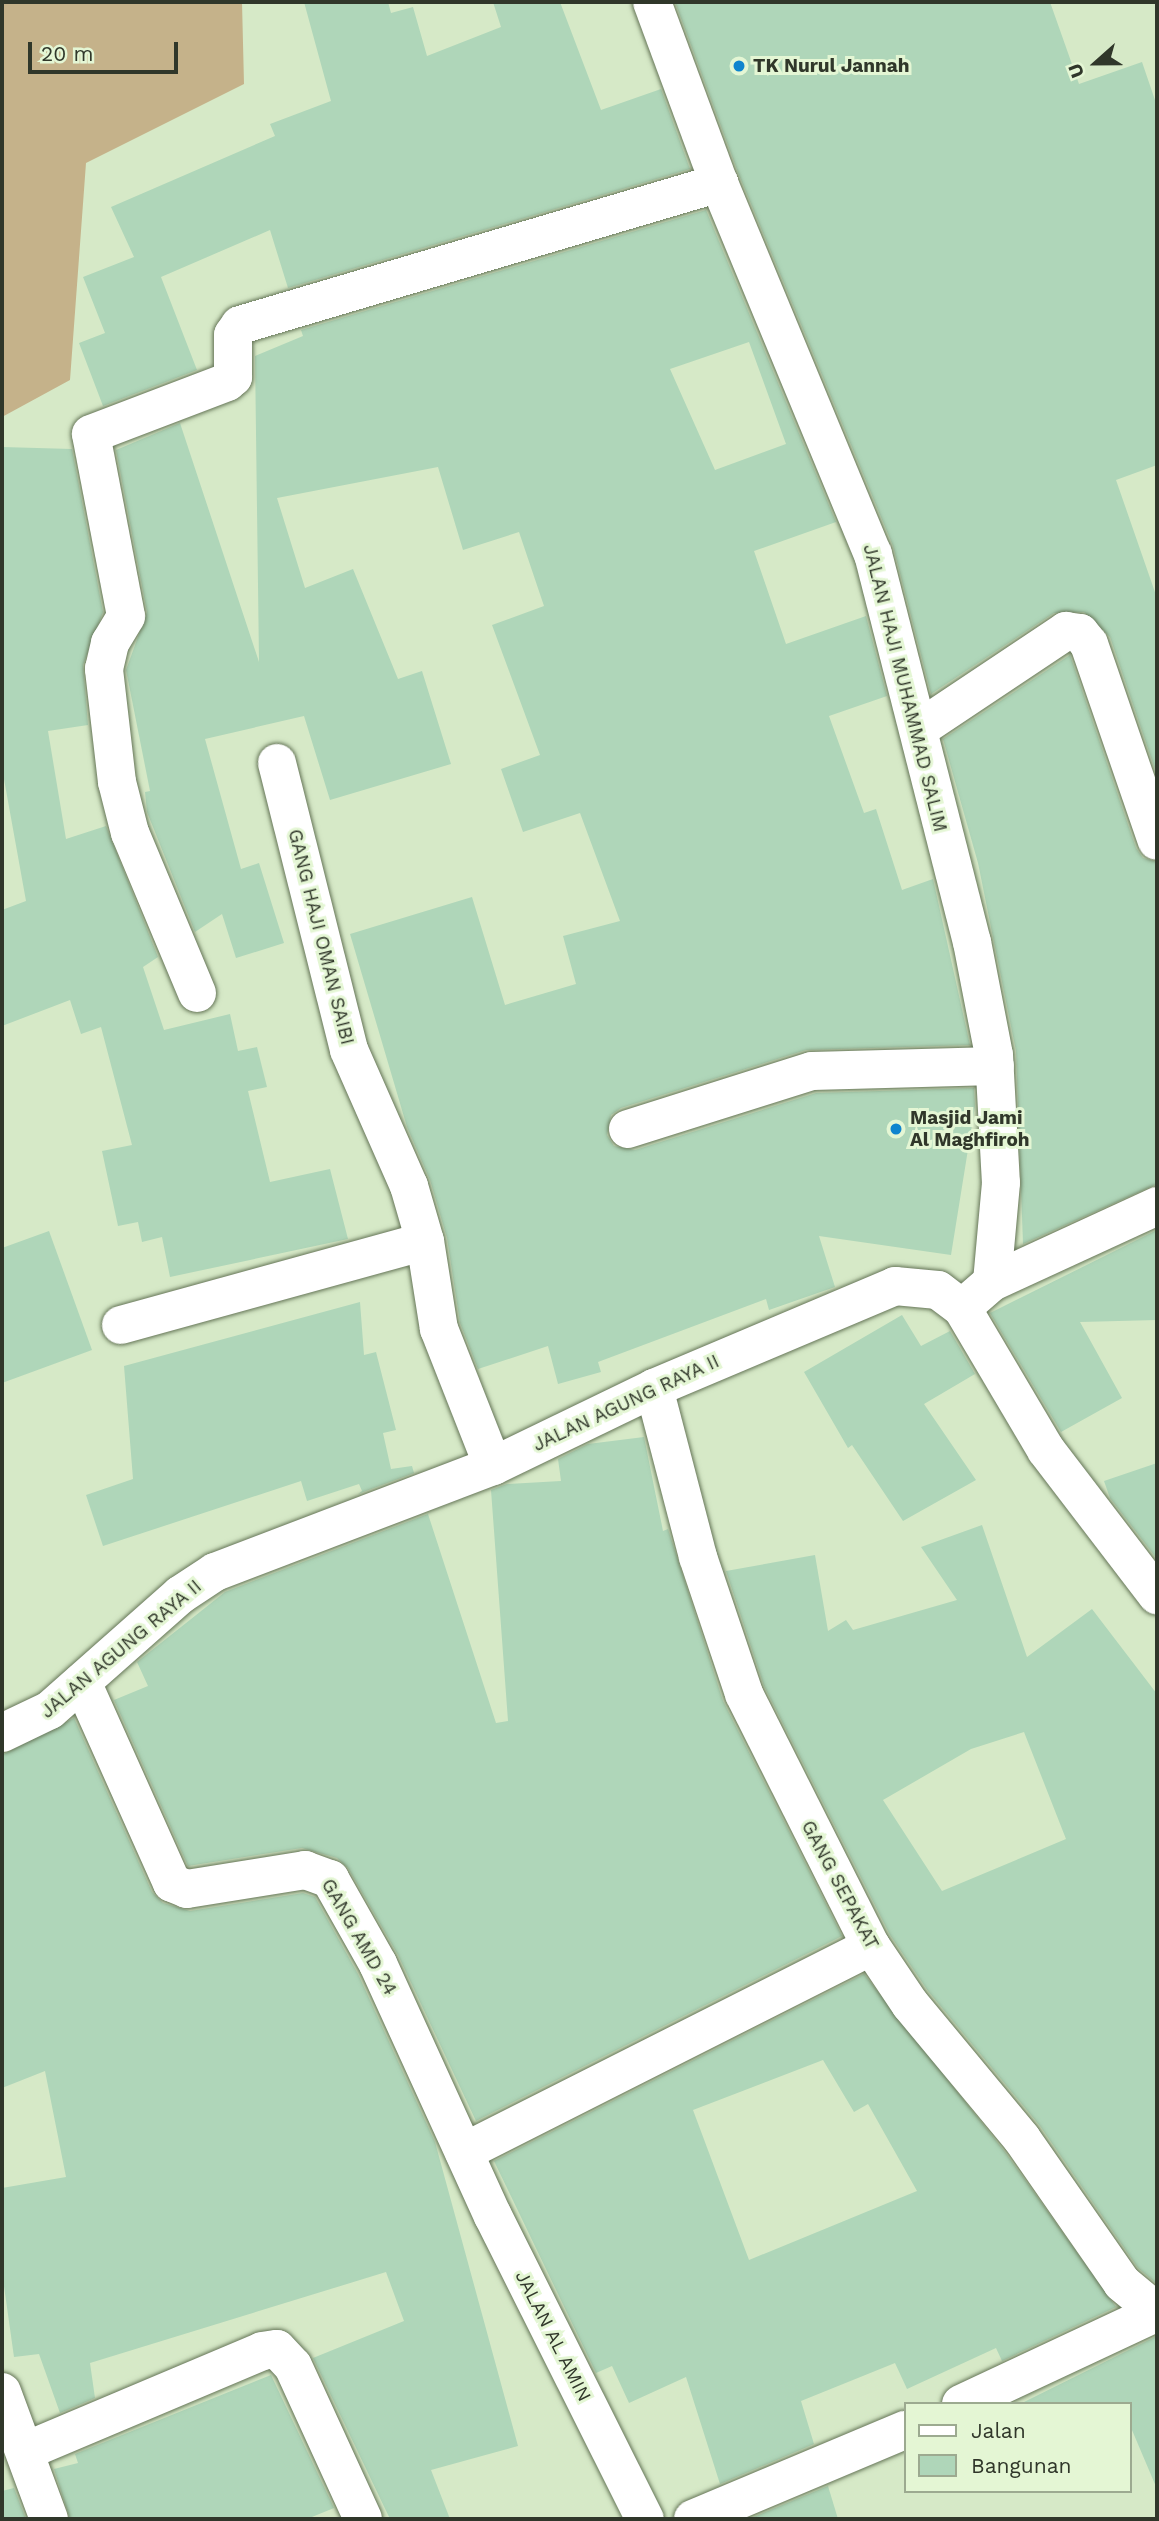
<!DOCTYPE html>
<html>
<head>
<meta charset="utf-8">
<style>
  body { margin:0 }
  #map { position:relative; width:1159px; height:2521px; overflow:hidden; background:#d6e9c7; font-family:"Work Sans",sans-serif }
  div>[style] { position:absolute }
  .forest>* { inset:0; background:#c5b28a }
  .building>* { inset:0; background:#afd6b9 }
  .roads { filter:drop-shadow(0 0 2px #657557) drop-shadow(0 0 2px #657557) }
  .street>* { height:38px; margin:-19px; padding:0 19px; transform-origin:19px; border-radius:19px; background:#fff }
  .secondary>* { height:38px; margin:-19px; padding:0 19px; transform-origin:19px; border-radius:19px; background:#fff }
  .dots>* { width:19px; height:19px; translate:-50% -50%; box-sizing:border-box; border:4px solid #e4f6d4; border-radius:50% }
  span { translate:-50% -50%; white-space:nowrap; text-align:center; line-height:1.15; -webkit-text-stroke:6px #e4f6d4; paint-order:stroke }
  .poi-label { font-size:19px; color:#30372a; font-weight:700 }
  .left { translate:0 -50%; text-align:left }
  .street-label { font-size:19px; color:#30372a }
  .frame { position:absolute; inset:0; border:4px solid #30372a; pointer-events:none }
  .legend { position:absolute; left:904px; top:2402px; width:228px; height:91px; box-sizing:border-box; background:#e4f6d4; border:2px solid #9caa90; margin:0; padding:9px 12px; list-style:none; font-size:21px; color:#30372a }
  .legend li { display:flex; align-items:center; gap:14px; height:35px }
  .legend b { width:35px; border:2px solid #9caa90 }
  .north { position:absolute; left:1061px; top:28px; width:70px; height:70px; -webkit-text-stroke:5px #e4f6d4; paint-order:stroke; rotate:249deg; font-size:19px; font-weight:700; line-height:28px; text-align:center; color:#30372a }
  .north::after { content:''; display:block; margin:auto; width:24px; height:32px; background:#30372a; clip-path:polygon(50% 0,100% 100%,50% 72%,0 100%) }
  .scale { position:absolute; left:28px; top:42px; width:150px; height:32px; box-sizing:border-box; border:4px solid #30372a; border-top:0; padding-left:9px; font-size:21px; line-height:24px; white-space:nowrap; color:#30372a; -webkit-text-stroke:5px #e4f6d4; paint-order:stroke }
</style>
</head>
<body>
<div id="map">
  <div class="forest">
    <i style="clip-path:polygon(2px 2px,242px 2px,244px 84px,86px 163px,70px 380px,2px 417px)"></i>
  </div>
  <div class="building">
    <i style="clip-path:polygon(304px 2px,388px 2px,391px 13px,413px 7px,427px 56px,501px 27px,493px 2px,560px 2px,601px 110px,661px 89px,690px 169px,288px 288px,270px 230px,161px 277px,197px 370px,103px 406px,79px 343px,105px 333px,83px 277px,134px 257px,111px 207px,275px 136px,270px 124px,331px 101px)"></i>
    <i style="clip-path:polygon(675px 2px,1050px 2px,1079px 84px,1142px 62px,1157px 106px,1157px 465px,1116px 480px,1157px 598px,1157px 775px,1110px 637px,1084px 612px,1054px 613px,931px 694px,893px 546px,739px 175px)"></i>
    <i style="clip-path:polygon(evenodd,706px 210px,836px 522px,754px 551px,786px 644px,866px 616px,887px 696px,829px 716px,864px 813px,876px 809px,902px 890px,933px 879px,970px 1045px,806px 1050px,621px 1108px,611px 1115px,607px 1135px,614px 1146px,635px 1150px,816px 1093px,974px 1088px,975px 1106px,951px 1255px,819px 1236px,835px 1287px,769px 1310px,766px 1299px,598px 1362px,601px 1372px,558px 1384px,548px 1346px,478px 1369px,460px 1323px,447px 1238px,430px 1180px,407px 1127px,350px 934px,472px 897px,505px 1005px,576px 984px,563px 936px,620px 921px,580px 813px,523px 832px,501px 769px,540px 755px,492px 625px,544px 606px,519px 532px,463px 550px,438px 467px,277px 498px,305px 588px,353px 569px,398px 679px,422px 671px,451px 764px,330px 800px,304px 716px,205px 739px,241px 869px,259px 863px,284px 943px,236px 958px,222px 914px,195px 932px,147px 812px,145px 792px,150px 791px,126px 670px,147px 612px,116px 450px,180px 423px,259px 662px,255px 356px,303px 336px,301px 330px,706px 210px,749px 342px,786px 444px,715px 470px,670px 369px,749px 342px)"></i>
    <i style="clip-path:polygon(2px 447px,72px 449px,103px 612px,83px 665px,88px 725px,48px 731px,66px 839px,106px 826px,158px 957px,143px 967px,164px 1030px,230px 1014px,238px 1051px,257px 1047px,267px 1087px,248px 1091px,270px 1182px,330px 1169px,348px 1239px,170px 1277px,162px 1237px,142px 1242px,138px 1222px,118px 1226px,102px 1151px,132px 1145px,101px 1027px,81px 1034px,70px 1000px,2px 1026px,2px 910px,26px 901px,2px 768px)"></i>
    <i style="clip-path:polygon(1070px 655px,1136px 848px,1143px 858px,1157px 862px,1157px 1184px,1023px 1244px,1016px 1051px,978px 863px,943px 739px)"></i>
    <i style="clip-path:polygon(1157px 1230px,1157px 1320px,1080px 1322px,1122px 1398px,1061px 1432px,990px 1313px)"></i>
    <i style="clip-path:polygon(49px 1231px,92px 1350px,2px 1383px,2px 1248px)"></i>
    <i style="clip-path:polygon(360px 1302px,364px 1355px,376px 1352px,396px 1430px,383px 1433px,391px 1469px,412px 1466px,414px 1473px,358px 1494px,362px 1491px,359px 1484px,307px 1501px,301px 1481px,103px 1546px,86px 1495px,133px 1479px,124px 1366px)"></i>
    <i style="clip-path:polygon(902px 1315px,921px 1346px,950px 1331px,975px 1374px,924px 1404px,976px 1480px,903px 1521px,852px 1445px,848px 1448px,804px 1372px)"></i>
    <i style="clip-path:polygon(644px 1437px,663px 1531px,668px 1529px,723px 1701px,842px 1936px,476px 2121px,398px 1955px,348px 1868px,337px 1858px,302px 1848px,188px 1866px,114px 1700px,148px 1686px,137px 1662px,225px 1592px,428px 1514px,496px 1723px,508px 1721px,491px 1490px,507px 1484px,561px 1481px,558px 1459px,588px 1444px)"></i>
    <i style="clip-path:polygon(1157px 1463px,1157px 1559px,1110px 1498px,1104px 1481px)"></i>
    <i style="clip-path:polygon(evenodd,982px 1525px,1027px 1657px,1092px 1609px,1157px 1694px,1157px 2284px,1138px 2268px,1040px 2126px,928px 1991px,890px 1935px,764px 1686px,726px 1571px,815px 1555px,828px 1631px,846px 1620px,853px 1630px,957px 1600px,921px 1547px,982px 1525px,1024px 1732px,1066px 1839px,942px 1891px,883px 1800px,971px 1749px,1024px 1732px)"></i>
    <i style="clip-path:polygon(74px 1718px,152px 1892px,163px 1903px,190px 1911px,303px 1893px,315px 1897px,358px 1974px,435px 2142px,518px 2446px,431px 2470px,450px 2519px,390px 2519px,313px 2358px,404px 2321px,386px 2272px,90px 2363px,95px 2398px,60px 2413px,39px 2354px,14px 2357px,2px 2272px,2px 2188px,66px 2177px,45px 2071px,2px 2088px,2px 1755px)"></i>
    <i style="clip-path:polygon(evenodd,864px 1974px,1005px 2152px,1116px 2307px,1002px 2361px,996px 2348px,907px 2389px,895px 2363px,801px 2401px,814px 2444px,720px 2484px,686px 2377px,629px 2403px,612px 2366px,596px 2373px,494px 2161px,864px 1974px,823px 2060px,854px 2112px,868px 2104px,917px 2191px,749px 2260px,693px 2110px,823px 2060px)"></i>
    <i style="clip-path:polygon(1157px 2336px,1157px 2489px,1129px 2423px,1129px 2404px,1020px 2404px)"></i>
    <i style="clip-path:polygon(271px 2375px,334px 2508px,307px 2519px,70px 2519px,54px 2469px,78px 2463px,75px 2454px)"></i>
    <i style="clip-path:polygon(828px 2486px,838px 2519px,749px 2519px)"></i>
    <i style="clip-path:polygon(14px 2488px,26px 2519px,2px 2519px,2px 2491px)"></i>
  </div>
  <div class="roads">
    <div class="street">
      <i style="left:652px;top:2px;width:193px;rotate:69.7deg"></i>
      <i style="left:719px;top:183px;width:402px;rotate:67.5deg"></i>
      <i style="left:873px;top:554px;width:400px;rotate:75.7deg"></i>
      <i style="left:972px;top:942px;width:115px;rotate:79deg"></i>
      <i style="left:994px;top:1055px;width:128px;rotate:86.9deg"></i>
      <i style="left:1001px;top:1183px;width:99px;rotate:95.2deg"></i>
      <i style="left:992px;top:1282px;width:40px;rotate:139deg"></i>
      <i style="left:919px;top:729px;width:177px;rotate:-33.7deg"></i>
      <i style="left:1066px;top:631px;width:14px;rotate:8deg"></i>
      <i style="left:1080px;top:633px;width:14px;rotate:51deg"></i>
      <i style="left:1089px;top:644px;width:208px;rotate:71deg"></i>
      <i style="left:277px;top:763px;width:296px;rotate:75.9deg"></i>
      <i style="left:349px;top:1050px;width:149px;rotate:66.2deg"></i>
      <i style="left:409px;top:1186px;width:57px;rotate:73.8deg"></i>
      <i style="left:425px;top:1241px;width:89px;rotate:81deg"></i>
      <i style="left:439px;top:1329px;width:147px;rotate:68.5deg"></i>
      <i style="left:197px;top:993px;width:173px;rotate:-112.7deg"></i>
      <i style="left:130px;top:833px;width:53px;rotate:-104.3deg"></i>
      <i style="left:117px;top:782px;width:114px;rotate:-96.6deg"></i>
      <i style="left:104px;top:669px;width:27px;rotate:-77deg"></i>
      <i style="left:110px;top:643px;width:31px;rotate:-59deg"></i>
      <i style="left:126px;top:616px;width:185px;rotate:-100.9deg"></i>
      <i style="left:91px;top:434px;width:146px;rotate:-20.9deg"></i>
      <i style="left:227px;top:382px;width:8px;rotate:-40deg"></i>
      <i style="left:233px;top:377px;width:42px;rotate:-90deg"></i>
      <i style="left:233px;top:335px;width:12px;rotate:-55deg"></i>
      <i style="left:240px;top:325px;width:500px;rotate:-16.5deg"></i>
      <i style="left:628px;top:1129px;width:193px;rotate:-17.5deg"></i>
      <i style="left:812px;top:1071px;width:183px;rotate:-1.6deg"></i>
      <i style="left:992px;top:1282px;width:182px;rotate:-24.7deg"></i>
      <i style="left:121px;top:1325px;width:315px;rotate:-15.4deg"></i>
      <i style="left:654px;top:1388px;width:175px;rotate:75.4deg"></i>
      <i style="left:698px;top:1557px;width:145px;rotate:71.4deg"></i>
      <i style="left:744px;top:1694px;width:282px;rotate:63.3deg"></i>
      <i style="left:871px;top:1946px;width:70px;rotate:56.1deg"></i>
      <i style="left:910px;top:2004px;width:175px;rotate:50.3deg"></i>
      <i style="left:1022px;top:2139px;width:175px;rotate:55.2deg"></i>
      <i style="left:1122px;top:2283px;width:45px;rotate:39.6deg"></i>
      <i style="left:82px;top:1682px;width:220px;rotate:65.9deg"></i>
      <i style="left:172px;top:1883px;width:16px;rotate:22deg"></i>
      <i style="left:187px;top:1889px;width:120px;rotate:-9.1deg"></i>
      <i style="left:305px;top:1870px;width:27px;rotate:20deg"></i>
      <i style="left:330px;top:1879px;width:98px;rotate:60.5deg"></i>
      <i style="left:378px;top:1964px;width:277px;rotate:65.5deg"></i>
      <i style="left:493px;top:2216px;width:339px;rotate:63.4deg"></i>
      <i style="left:464px;top:2152px;width:456px;rotate:-26.8deg"></i>
      <i style="left:2px;top:2392px;width:135px;rotate:69.7deg"></i>
      <i style="left:961px;top:2404px;width:217px;rotate:-25.1deg"></i>
      <i style="left:28px;top:2450px;width:254px;rotate:-22.9deg"></i>
      <i style="left:262px;top:2351px;width:15px;rotate:-8deg"></i>
      <i style="left:277px;top:2349px;width:23px;rotate:47deg"></i>
      <i style="left:293px;top:2366px;width:168px;rotate:65.4deg"></i>
      <i style="left:693px;top:2519px;width:230px;rotate:-22.8deg"></i>
    </div>
    <div class="secondary">
      <i style="left:2px;top:1733px;width:53px;rotate:-25.6deg"></i>
      <i style="left:50px;top:1710px;width:174px;rotate:-41.5deg"></i>
      <i style="left:180px;top:1595px;width:42px;rotate:-33.3deg"></i>
      <i style="left:215px;top:1572px;width:298px;rotate:-20.9deg"></i>
      <i style="left:493px;top:1466px;width:179px;rotate:-25.8deg"></i>
      <i style="left:654px;top:1388px;width:262px;rotate:-22.9deg"></i>
      <i style="left:895px;top:1286px;width:43px;rotate:5.3deg"></i>
      <i style="left:938px;top:1290px;width:30px;rotate:37deg"></i>
      <i style="left:962px;top:1308px;width:165px;rotate:59.4deg"></i>
      <i style="left:1046px;top:1450px;width:183px;rotate:52.6deg"></i>
    </div>
  </div>
  <div class="dots">
    <i style="left:739px;top:66px;background:#0f85ce"></i>
    <i style="left:896px;top:1129px;background:#0f85ce"></i>
  </div>
  <div class="poi-label">
    <span class="left" style="left:753px;top:66px">TK Nurul Jannah</span>
    <span class="left" style="left:910px;top:1129px">Masjid Jami<br>Al Maghfiroh</span>
  </div>
  <div class="street-label">
    <span style="left:905px;top:688px;rotate:76deg">JALAN HAJI MUHAMMAD SALIM</span>
    <span style="left:321px;top:937px;rotate:76deg">GANG HAJI OMAN SAIBI</span>
    <span style="left:626px;top:1403px;rotate:-25deg">JALAN AGUNG RAYA II</span>
    <span style="left:121px;top:1649px;rotate:-40deg">JALAN AGUNG RAYA II</span>
    <span style="left:840px;top:1885px;rotate:62deg">GANG SEPAKAT</span>
    <span style="left:359px;top:1937px;rotate:60deg">GANG AMD 24</span>
    <span style="left:553px;top:2336px;rotate:63deg">JALAN AL AMIN</span>
  </div>
  <div class="frame"></div>
  <ul class="legend">
  <li><b style="height:9px;background:#fff"></b>Jalan</li>
  <li><b style="height:19px;background:#afd6b9"></b>Bangunan</li>
  </ul>
  <div class="north">U</div>
  <div class="scale">20 m</div>
</div>
</body>
</html>
